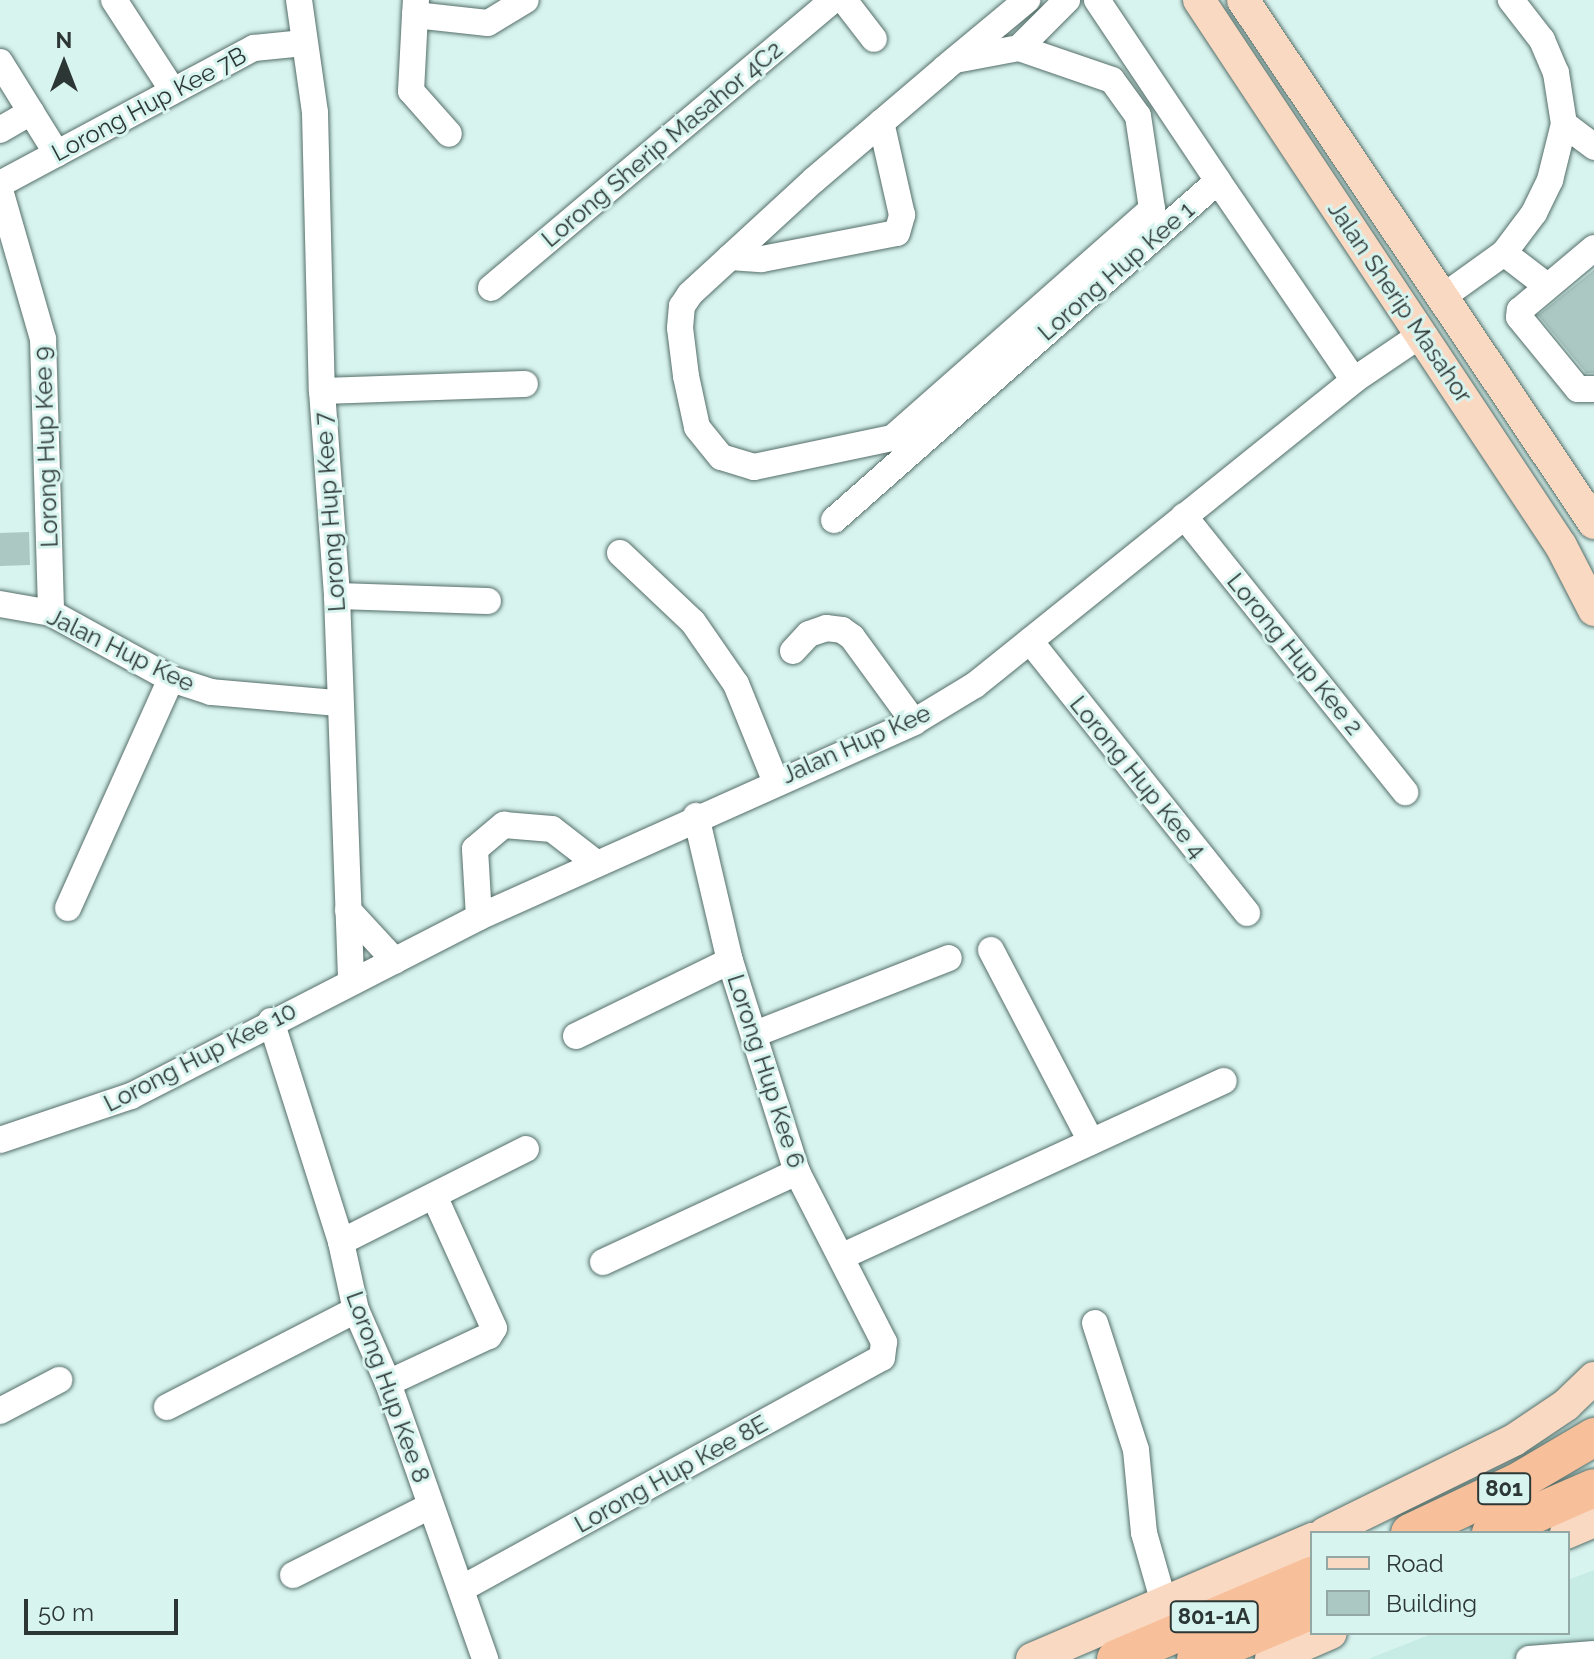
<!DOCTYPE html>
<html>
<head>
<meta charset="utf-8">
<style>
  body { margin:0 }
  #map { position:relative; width:1594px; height:1659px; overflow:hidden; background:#d8f4ef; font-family:Raleway,sans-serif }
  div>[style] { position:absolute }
  .built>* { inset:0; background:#c6ece5 }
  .building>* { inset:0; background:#acc8c3 }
  .roads { filter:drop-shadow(0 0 2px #556e69) drop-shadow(0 0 2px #556e69) }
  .minor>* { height:26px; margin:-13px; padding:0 13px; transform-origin:13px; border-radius:13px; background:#fff }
  .major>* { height:32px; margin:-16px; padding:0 16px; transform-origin:16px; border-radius:16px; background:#fad9c3 }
  .highway>* { height:38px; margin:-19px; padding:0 19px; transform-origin:19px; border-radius:19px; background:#f7c09b }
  span { translate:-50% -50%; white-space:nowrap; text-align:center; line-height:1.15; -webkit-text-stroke:6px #d8f4ef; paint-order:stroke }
  .shield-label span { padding:2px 6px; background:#d8f4ef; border:2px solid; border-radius:6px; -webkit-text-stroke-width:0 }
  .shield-label { font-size:22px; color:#2c3735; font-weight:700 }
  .street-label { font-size:24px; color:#2c3735 }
  .legend { position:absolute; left:1310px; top:1531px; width:260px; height:104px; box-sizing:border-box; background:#d8f4ef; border:2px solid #93a8a5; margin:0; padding:10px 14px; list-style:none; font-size:24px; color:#2c3735 }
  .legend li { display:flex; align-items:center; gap:16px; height:40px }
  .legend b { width:40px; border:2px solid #93a8a5 }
  .north { position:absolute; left:24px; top:24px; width:80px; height:80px; -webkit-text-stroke:6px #d8f4ef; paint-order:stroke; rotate:0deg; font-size:22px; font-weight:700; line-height:32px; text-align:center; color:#2c3735 }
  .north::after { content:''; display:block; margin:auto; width:28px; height:36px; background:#2c3735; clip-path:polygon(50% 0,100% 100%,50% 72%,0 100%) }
  .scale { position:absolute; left:24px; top:1599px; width:154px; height:36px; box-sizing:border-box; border:4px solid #2c3735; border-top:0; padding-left:10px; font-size:24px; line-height:28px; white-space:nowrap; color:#2c3735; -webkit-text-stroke:6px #d8f4ef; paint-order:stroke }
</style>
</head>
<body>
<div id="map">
  <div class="built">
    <i style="clip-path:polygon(1594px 1570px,1594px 1659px,1368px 1659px,1434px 1633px,1568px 1633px,1568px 1580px)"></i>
  </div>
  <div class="building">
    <i style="clip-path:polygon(1594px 270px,1594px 373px,1586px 373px,1538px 315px)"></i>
    <i style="clip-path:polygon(29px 532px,30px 565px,0 566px,0 533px)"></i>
  </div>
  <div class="roads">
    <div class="minor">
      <i style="left:114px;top:0;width:108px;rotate:57deg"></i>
      <i style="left:299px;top:0;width:114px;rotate:81.9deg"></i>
      <i style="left:315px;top:113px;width:278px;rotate:88.6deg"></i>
      <i style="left:322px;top:391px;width:206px;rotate:85.8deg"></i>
      <i style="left:337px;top:596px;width:386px;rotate:87.9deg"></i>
      <i style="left:416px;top:0;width:15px;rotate:94deg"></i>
      <i style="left:415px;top:15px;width:73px;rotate:6.3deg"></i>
      <i style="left:488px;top:23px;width:44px;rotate:-31.2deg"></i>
      <i style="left:844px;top:0;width:49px;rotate:52.4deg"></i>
      <i style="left:1097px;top:0;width:218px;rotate:56.2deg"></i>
      <i style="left:415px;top:15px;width:76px;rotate:93deg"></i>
      <i style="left:411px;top:91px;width:57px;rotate:48.5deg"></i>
      <i style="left:1019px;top:48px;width:68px;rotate:-45deg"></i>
      <i style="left:955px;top:60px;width:65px;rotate:-10.6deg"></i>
      <i style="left:1019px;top:48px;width:98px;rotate:19deg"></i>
      <i style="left:1112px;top:80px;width:44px;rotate:54.2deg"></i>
      <i style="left:1138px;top:116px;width:94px;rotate:81.4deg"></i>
      <i style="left:1152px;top:209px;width:346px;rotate:138.6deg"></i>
      <i style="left:892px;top:438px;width:141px;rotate:168.1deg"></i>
      <i style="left:754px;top:467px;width:34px;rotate:-163deg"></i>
      <i style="left:721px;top:457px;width:38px;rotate:-129deg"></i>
      <i style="left:697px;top:427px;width:52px;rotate:-102.2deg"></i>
      <i style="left:686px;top:376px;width:48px;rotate:-97.1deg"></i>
      <i style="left:680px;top:328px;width:22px;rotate:-85deg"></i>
      <i style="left:682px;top:306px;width:14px;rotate:-56deg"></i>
      <i style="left:690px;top:294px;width:168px;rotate:-42.6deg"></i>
      <i style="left:814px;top:180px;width:172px;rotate:-40.5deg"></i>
      <i style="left:945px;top:68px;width:107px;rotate:-39.7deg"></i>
      <i style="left:0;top:62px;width:59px;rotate:58.2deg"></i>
      <i style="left:31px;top:112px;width:36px;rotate:150deg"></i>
      <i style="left:31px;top:112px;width:49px;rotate:58.2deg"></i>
      <i style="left:1564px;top:124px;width:38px;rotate:37deg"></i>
      <i style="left:0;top:184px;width:288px;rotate:-28.2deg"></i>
      <i style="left:254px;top:48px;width:50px;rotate:-5.7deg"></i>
      <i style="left:0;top:190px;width:155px;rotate:73.9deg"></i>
      <i style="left:43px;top:339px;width:274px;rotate:88.3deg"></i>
      <i style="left:1594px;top:248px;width:97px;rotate:140deg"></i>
      <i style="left:1520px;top:310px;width:7px;rotate:98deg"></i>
      <i style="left:1519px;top:317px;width:93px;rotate:50.7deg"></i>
      <i style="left:1578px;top:389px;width:16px"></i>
      <i style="left:1504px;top:253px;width:54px;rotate:37.5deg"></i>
      <i style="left:730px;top:257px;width:32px;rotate:4deg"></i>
      <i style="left:762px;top:259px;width:137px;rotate:-10.9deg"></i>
      <i style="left:897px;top:233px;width:19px;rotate:-74deg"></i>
      <i style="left:902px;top:215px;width:95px;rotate:-102.7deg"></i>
      <i style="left:491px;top:288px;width:447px;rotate:-40.1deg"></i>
      <i style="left:1444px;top:296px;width:74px;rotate:-35.6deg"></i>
      <i style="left:1504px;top:253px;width:50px;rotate:-53.1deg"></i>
      <i style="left:1534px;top:213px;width:37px;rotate:-64deg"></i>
      <i style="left:1550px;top:180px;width:58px;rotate:-76deg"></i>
      <i style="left:1564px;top:124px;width:52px;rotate:-98.9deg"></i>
      <i style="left:1556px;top:73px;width:36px;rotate:-113deg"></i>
      <i style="left:1542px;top:40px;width:51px;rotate:-127.8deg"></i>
      <i style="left:322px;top:391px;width:203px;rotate:-2deg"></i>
      <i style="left:1184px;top:516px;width:354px;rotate:51.3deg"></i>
      <i style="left:834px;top:520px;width:512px;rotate:-41.44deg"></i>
      <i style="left:1218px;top:181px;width:241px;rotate:55.7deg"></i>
      <i style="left:620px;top:553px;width:100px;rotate:43.4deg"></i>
      <i style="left:693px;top:622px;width:75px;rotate:55.3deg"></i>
      <i style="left:736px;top:684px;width:104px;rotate:67.9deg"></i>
      <i style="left:337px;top:596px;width:151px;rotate:1.9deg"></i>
      <i style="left:0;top:604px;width:52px;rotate:10deg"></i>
      <i style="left:51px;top:613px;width:137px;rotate:28.8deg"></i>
      <i style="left:171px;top:679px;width:42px;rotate:18deg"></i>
      <i style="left:211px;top:692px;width:126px;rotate:5deg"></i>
      <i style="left:1030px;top:641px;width:348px;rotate:51.4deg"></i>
      <i style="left:793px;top:651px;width:23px;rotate:-47deg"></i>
      <i style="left:809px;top:634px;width:18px;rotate:-19deg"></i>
      <i style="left:826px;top:628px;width:16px;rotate:7deg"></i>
      <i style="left:842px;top:630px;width:12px;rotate:35deg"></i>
      <i style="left:852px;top:637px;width:105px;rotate:53.9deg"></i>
      <i style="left:68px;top:908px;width:251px;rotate:-65.8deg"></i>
      <i style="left:348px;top:910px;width:69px;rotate:47.3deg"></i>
      <i style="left:479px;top:917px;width:68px;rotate:-93.4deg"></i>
      <i style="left:475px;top:849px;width:38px;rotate:-40deg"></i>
      <i style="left:504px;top:825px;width:48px;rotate:4.8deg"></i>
      <i style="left:552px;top:829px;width:56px;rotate:37.7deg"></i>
      <i style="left:991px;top:950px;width:216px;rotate:62.4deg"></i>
      <i style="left:271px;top:1021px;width:232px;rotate:72.4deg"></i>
      <i style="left:341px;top:1242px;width:70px;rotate:77.6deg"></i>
      <i style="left:356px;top:1310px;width:80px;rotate:66.3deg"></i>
      <i style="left:388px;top:1383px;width:293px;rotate:70.6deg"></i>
      <i style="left:755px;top:1034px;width:208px;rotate:-21.4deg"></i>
      <i style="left:576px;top:1036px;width:171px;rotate:-26deg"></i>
      <i style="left:0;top:1140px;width:138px;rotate:-18.6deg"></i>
      <i style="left:131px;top:1096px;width:391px;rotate:-27.2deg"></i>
      <i style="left:479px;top:917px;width:477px;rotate:-24.1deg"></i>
      <i style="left:914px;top:722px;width:71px;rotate:-31.2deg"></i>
      <i style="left:975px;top:685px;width:486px;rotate:-38.8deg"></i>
      <i style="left:1354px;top:380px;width:82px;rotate:-34.1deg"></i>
      <i style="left:341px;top:1242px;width:207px;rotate:-26.7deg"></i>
      <i style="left:843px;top:1256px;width:419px;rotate:-24.7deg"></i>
      <i style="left:603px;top:1262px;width:214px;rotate:-24.9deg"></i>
      <i style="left:1095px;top:1323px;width:133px;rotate:72.1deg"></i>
      <i style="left:1136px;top:1450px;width:83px;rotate:84.5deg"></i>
      <i style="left:1144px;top:1533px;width:73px;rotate:74.1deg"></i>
      <i style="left:388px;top:1383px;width:111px;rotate:-25deg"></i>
      <i style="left:489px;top:1336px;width:9px;rotate:-58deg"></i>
      <i style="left:494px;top:1328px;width:145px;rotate:-114.4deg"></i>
      <i style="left:167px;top:1407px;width:212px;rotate:-27.2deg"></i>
      <i style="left:0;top:1411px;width:67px;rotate:-27.7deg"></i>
      <i style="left:293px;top:1575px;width:153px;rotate:-26.7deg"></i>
      <i style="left:461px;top:1589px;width:480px;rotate:-28.8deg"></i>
      <i style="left:882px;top:1358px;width:16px;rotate:-83deg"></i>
      <i style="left:884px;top:1342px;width:191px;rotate:-117.1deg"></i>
      <i style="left:797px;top:1172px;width:221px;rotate:-107.6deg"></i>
      <i style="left:730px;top:961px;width:149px;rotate:-103.2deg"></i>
      <i style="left:1529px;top:1659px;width:65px;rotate:-4.4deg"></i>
    </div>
    <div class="major">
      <i style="left:1199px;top:0;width:655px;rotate:56.46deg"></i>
      <i style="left:1561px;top:546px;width:72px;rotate:62.7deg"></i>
      <i style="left:1243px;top:0;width:630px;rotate:56.13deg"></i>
      <i style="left:1325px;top:1533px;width:211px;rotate:-26.2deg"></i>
      <i style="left:1514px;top:1440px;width:63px;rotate:-33.9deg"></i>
      <i style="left:1566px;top:1405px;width:39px;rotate:-44deg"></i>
      <i style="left:1566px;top:1533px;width:30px;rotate:-23deg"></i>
      <i style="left:1032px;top:1659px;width:305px;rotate:-23.2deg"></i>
      <i style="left:1271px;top:1659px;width:65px;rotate:-23.4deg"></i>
    </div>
    <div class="highway">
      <i style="left:1410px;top:1533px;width:117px;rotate:-25.3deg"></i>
      <i style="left:1516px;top:1483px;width:91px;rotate:-30.5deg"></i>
      <i style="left:1491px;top:1533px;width:112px;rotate:-23.6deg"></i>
      <i style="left:1116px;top:1659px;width:213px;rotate:-23deg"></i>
      <i style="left:1196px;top:1659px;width:126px;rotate:-22.9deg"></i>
    </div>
  </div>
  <div class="shield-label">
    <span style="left:1504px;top:1489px">801</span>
    <span style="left:1214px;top:1617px">801-1A</span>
  </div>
  <div class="street-label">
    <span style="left:149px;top:104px;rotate:-28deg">Lorong Hup Kee 7B</span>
    <span style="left:662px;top:144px;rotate:-40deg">Lorong Sherip Masahor 4C2</span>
    <span style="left:1116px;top:271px;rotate:-41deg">Lorong Hup Kee 1</span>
    <span style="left:1400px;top:302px;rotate:56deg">Jalan Sherip Masahor</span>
    <span style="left:46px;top:447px;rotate:-92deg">Lorong Hup Kee 9</span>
    <span style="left:330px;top:512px;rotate:-94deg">Lorong Hup Kee 7</span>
    <span style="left:121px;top:650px;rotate:26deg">Jalan Hup Kee</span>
    <span style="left:1295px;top:654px;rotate:51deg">Lorong Hup Kee 2</span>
    <span style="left:856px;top:744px;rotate:-24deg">Jalan Hup Kee</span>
    <span style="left:1138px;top:777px;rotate:51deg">Lorong Hup Kee 4</span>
    <span style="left:200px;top:1057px;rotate:-27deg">Lorong Hup Kee 10</span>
    <span style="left:766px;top:1071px;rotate:72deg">Lorong Hup Kee 6</span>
    <span style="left:388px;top:1387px;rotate:70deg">Lorong Hup Kee 8</span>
    <span style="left:671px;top:1474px;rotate:-29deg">Lorong Hup Kee 8E</span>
  </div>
  <ul class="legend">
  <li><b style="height:10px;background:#fad9c3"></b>Road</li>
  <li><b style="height:22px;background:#acc8c3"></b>Building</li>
  </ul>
  <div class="north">N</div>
  <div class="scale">50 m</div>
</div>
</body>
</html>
